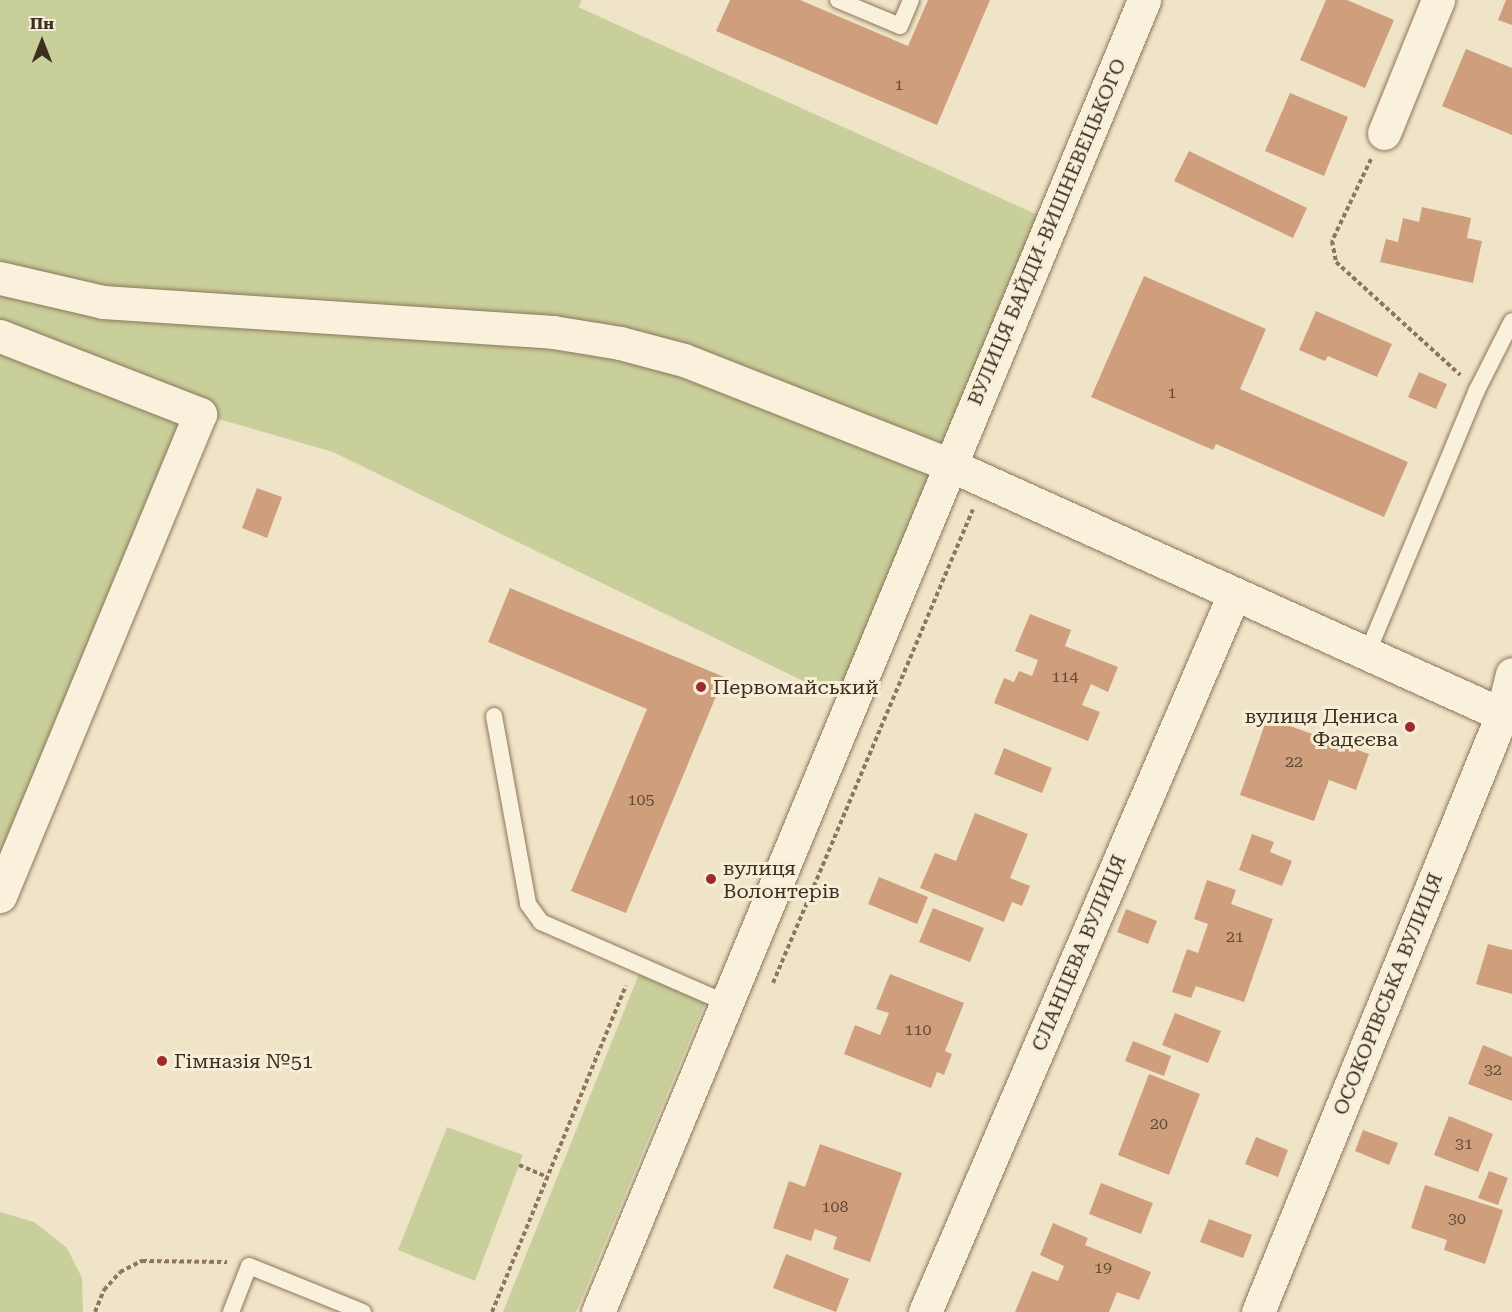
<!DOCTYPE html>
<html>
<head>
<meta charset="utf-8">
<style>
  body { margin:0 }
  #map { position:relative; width:1512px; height:1312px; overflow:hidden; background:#f0e4c8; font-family:"Roboto Serif",serif }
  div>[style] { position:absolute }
  .green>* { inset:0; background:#c9cf9b }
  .building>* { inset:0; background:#cf9f7d }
  .path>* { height:4px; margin-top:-2px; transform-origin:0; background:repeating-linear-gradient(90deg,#8d765c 0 4.5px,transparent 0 7.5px) }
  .roads { filter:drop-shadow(0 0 2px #8d765c) drop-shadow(0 0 2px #8d765c) }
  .service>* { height:16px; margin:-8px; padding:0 8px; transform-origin:8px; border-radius:8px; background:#faf1dc }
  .minor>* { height:33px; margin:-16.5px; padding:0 16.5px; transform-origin:16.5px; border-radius:16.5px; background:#faf1dc }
  .tertiary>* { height:33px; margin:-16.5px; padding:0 16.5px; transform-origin:16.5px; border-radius:16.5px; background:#faf1dc }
  .dots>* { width:16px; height:16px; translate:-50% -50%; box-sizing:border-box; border:3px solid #f7eed8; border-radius:50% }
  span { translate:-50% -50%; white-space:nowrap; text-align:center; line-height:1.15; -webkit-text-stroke:6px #f7eed8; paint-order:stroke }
  .number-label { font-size:16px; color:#624a37 }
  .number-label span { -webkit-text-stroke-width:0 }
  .street-label { font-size:20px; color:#3d2e20 }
  .poi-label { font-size:20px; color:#3d2e20 }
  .left { translate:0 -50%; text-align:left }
  .right { translate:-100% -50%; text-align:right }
  .north { position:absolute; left:12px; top:12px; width:60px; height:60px; -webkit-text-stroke:4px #f7eed8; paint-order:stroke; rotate:0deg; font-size:16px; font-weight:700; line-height:24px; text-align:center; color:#3d2e20 }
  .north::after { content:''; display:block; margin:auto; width:21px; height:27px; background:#3d2e20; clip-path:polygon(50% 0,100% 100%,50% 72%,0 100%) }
</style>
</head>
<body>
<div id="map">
  <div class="green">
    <i style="clip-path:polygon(0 0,582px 0,578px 7px,1051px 221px,850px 704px,333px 452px,201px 414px,0 896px)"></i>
    <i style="clip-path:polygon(639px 974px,705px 1003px,576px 1312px,503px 1312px)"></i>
    <i style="clip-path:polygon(447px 1127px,523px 1155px,475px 1281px,398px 1250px)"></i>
    <i style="clip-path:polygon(0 1212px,34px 1222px,67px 1248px,82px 1278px,83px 1312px,0 1312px)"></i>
  </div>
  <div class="building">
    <i style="clip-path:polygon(730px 0,800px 0,908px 46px,928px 0,990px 0,937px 125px,716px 31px)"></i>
    <i style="clip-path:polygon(1326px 0,1347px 0,1394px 20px,1365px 88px,1300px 60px)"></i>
    <i style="clip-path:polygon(1506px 0,1512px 0,1512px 25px,1498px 20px)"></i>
    <i style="clip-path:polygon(1466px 49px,1512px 68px,1512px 135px,1442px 106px)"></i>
    <i style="clip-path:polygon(1290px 93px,1348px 117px,1324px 176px,1265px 151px)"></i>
    <i style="clip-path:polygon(1189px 151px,1307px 208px,1293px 238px,1174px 181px)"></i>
    <i style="clip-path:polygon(1422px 207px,1471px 218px,1467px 238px,1482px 241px,1473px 283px,1380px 262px,1386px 239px,1398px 242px,1403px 218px,1419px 222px)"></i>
    <i style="clip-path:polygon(1144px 276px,1266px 329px,1240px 389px,1408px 462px,1384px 517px,1216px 444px,1213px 450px,1091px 397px)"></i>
    <i style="clip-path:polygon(1316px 311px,1392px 344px,1377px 377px,1328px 356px,1325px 361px,1299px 350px)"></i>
    <i style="clip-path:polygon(1419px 372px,1447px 384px,1436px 409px,1408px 397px)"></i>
    <i style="clip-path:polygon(257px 488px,282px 497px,267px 538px,242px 528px)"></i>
    <i style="clip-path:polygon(510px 588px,724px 677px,626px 913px,571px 891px,647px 709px,488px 642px)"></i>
    <i style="clip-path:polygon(1030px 614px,1071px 630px,1065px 646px,1118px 667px,1108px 692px,1091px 684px,1082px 705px,1100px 712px,1088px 741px,994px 703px,1004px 678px,1014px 682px,1019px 671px,1032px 676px,1038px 660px,1015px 651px)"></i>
    <i style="clip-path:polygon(1267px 718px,1369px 754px,1356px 790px,1329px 780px,1314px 821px,1240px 795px)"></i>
    <i style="clip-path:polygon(1004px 748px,1052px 768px,1042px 793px,994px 774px)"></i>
    <i style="clip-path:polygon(975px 813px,1028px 834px,1010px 878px,1030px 886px,1022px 906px,1012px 902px,1004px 922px,920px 888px,935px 853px,956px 861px)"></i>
    <i style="clip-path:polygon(1252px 834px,1274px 842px,1270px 852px,1292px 861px,1282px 886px,1239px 870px)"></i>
    <i style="clip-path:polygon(879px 877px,928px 897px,917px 924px,868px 904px)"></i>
    <i style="clip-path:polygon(1207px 880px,1236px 890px,1231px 904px,1273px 919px,1244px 1002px,1196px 986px,1191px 998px,1172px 992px,1187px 949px,1198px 953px,1208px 924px,1194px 919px)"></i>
    <i style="clip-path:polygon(933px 908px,984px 928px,970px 962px,919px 942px)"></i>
    <i style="clip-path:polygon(1126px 909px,1157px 921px,1148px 944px,1117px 932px)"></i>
    <i style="clip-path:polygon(1488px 944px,1512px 950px,1512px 994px,1476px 984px)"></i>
    <i style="clip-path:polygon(890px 974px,964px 1003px,945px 1051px,952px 1054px,944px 1075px,937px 1072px,931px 1088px,844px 1054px,855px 1025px,880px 1035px,889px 1013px,876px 1009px)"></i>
    <i style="clip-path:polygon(1175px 1013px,1221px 1031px,1208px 1063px,1162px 1045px)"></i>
    <i style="clip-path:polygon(1133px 1041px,1171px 1056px,1164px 1076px,1125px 1061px)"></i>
    <i style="clip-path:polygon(1483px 1045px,1512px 1057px,1512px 1101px,1468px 1084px)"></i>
    <i style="clip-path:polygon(1149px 1074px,1200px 1094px,1169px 1175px,1118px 1155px)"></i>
    <i style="clip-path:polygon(1449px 1116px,1493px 1134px,1478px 1172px,1434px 1155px)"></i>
    <i style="clip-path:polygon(1363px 1130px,1398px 1143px,1389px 1165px,1355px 1151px)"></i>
    <i style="clip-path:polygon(1256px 1137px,1288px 1150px,1278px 1177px,1245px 1164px)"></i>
    <i style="clip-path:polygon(820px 1144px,902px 1173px,870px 1262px,833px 1249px,837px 1237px,815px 1229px,811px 1241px,773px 1228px,789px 1181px,805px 1187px)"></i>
    <i style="clip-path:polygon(1489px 1171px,1508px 1178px,1498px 1205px,1478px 1198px)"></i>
    <i style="clip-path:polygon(1101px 1183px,1153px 1203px,1141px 1234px,1089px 1214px)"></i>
    <i style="clip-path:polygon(1425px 1185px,1503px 1210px,1485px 1264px,1444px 1250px,1447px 1240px,1411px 1228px)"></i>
    <i style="clip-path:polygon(1209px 1219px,1252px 1235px,1243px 1258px,1200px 1242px)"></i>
    <i style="clip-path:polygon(1053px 1223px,1088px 1238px,1085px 1245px,1151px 1272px,1139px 1300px,1117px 1292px,1109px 1312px,1015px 1312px,1032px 1271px,1058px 1281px,1064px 1266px,1040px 1255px)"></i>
    <i style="clip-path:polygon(786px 1254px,849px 1279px,836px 1312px,773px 1288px)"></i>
  </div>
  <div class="path">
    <i style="left:1371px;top:159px;width:91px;rotate:115.4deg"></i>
    <i style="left:1332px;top:241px;width:21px;rotate:79deg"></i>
    <i style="left:1336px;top:262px;width:168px;rotate:42.3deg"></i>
    <i style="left:773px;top:983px;width:514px;rotate:-67.12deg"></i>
    <i style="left:519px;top:1165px;width:30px;rotate:23deg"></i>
    <i style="left:95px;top:1312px;width:24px;rotate:-68deg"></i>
    <i style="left:104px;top:1290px;width:24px;rotate:-48deg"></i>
    <i style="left:120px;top:1272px;width:25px;rotate:-27deg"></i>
    <i style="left:142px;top:1261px;width:85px;rotate:0.7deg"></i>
    <i style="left:492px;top:1312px;width:353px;rotate:-67.7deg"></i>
  </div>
  <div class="roads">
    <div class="service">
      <i style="left:838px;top:0;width:67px;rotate:22.8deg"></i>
      <i style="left:900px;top:26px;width:28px;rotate:-67deg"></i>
      <i style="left:1367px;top:654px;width:286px;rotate:-67.4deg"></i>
      <i style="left:1477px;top:390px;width:77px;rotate:-63.1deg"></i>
      <i style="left:494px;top:716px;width:191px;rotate:79.7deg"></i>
      <i style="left:528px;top:904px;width:22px;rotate:54deg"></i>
      <i style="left:541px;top:922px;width:202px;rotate:23.6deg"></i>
      <i style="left:231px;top:1312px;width:49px;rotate:-68.6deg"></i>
      <i style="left:249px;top:1266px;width:123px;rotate:22deg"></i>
    </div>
    <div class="minor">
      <i style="left:1384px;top:133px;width:144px;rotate:-67.9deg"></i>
      <i style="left:0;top:336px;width:215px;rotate:21.3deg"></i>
      <i style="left:200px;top:414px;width:522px;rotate:112.54deg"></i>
      <i style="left:925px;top:1312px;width:782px;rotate:-66.71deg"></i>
      <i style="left:1258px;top:1312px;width:645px;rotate:-67.77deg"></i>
      <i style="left:1502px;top:715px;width:42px;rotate:-76.3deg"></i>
    </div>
    <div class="tertiary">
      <i style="left:0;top:278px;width:106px;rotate:13.1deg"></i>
      <i style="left:103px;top:302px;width:451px;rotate:3.8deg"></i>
      <i style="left:553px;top:332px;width:68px;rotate:9.3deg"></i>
      <i style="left:620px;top:343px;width:66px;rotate:14.9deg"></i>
      <i style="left:684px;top:360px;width:286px;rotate:21.5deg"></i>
      <i style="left:950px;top:465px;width:617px;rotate:24.32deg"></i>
      <i style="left:598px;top:1312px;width:1421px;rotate:-67.4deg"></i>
    </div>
  </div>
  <div class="dots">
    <i style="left:701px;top:687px;background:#9e2a2b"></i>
    <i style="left:1410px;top:727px;background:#9e2a2b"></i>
    <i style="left:711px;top:879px;background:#9e2a2b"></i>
    <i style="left:162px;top:1061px;background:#9e2a2b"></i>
  </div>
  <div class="number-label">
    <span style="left:899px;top:85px">1</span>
    <span style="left:1172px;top:393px">1</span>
    <span style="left:1065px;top:677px">114</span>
    <span style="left:1294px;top:762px">22</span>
    <span style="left:641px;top:800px">105</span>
    <span style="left:1235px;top:937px">21</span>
    <span style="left:918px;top:1030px">110</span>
    <span style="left:1493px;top:1070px">32</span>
    <span style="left:1159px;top:1124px">20</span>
    <span style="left:1464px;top:1144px">31</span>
    <span style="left:835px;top:1207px">108</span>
    <span style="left:1457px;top:1219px">30</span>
    <span style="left:1103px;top:1268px">19</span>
  </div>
  <div class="street-label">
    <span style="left:1047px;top:232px;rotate:-67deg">ВУЛИЦЯ БАЙДИ-ВИШНЕВЕЦЬКОГО</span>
    <span style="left:1079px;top:953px;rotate:-67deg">СЛАНЦЕВА ВУЛИЦЯ</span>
    <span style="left:1388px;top:994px;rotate:-68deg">ОСОКОРІВСЬКА ВУЛИЦЯ</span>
  </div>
  <div class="poi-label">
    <span class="left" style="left:713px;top:687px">Первомайський</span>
    <span class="right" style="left:1398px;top:728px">вулиця Дениса<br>Фадєєва</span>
    <span class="left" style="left:723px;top:880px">вулиця<br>Волонтерів</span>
    <span class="left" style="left:174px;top:1061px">Гімназія №51</span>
  </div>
  <div class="north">Пн</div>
</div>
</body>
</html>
